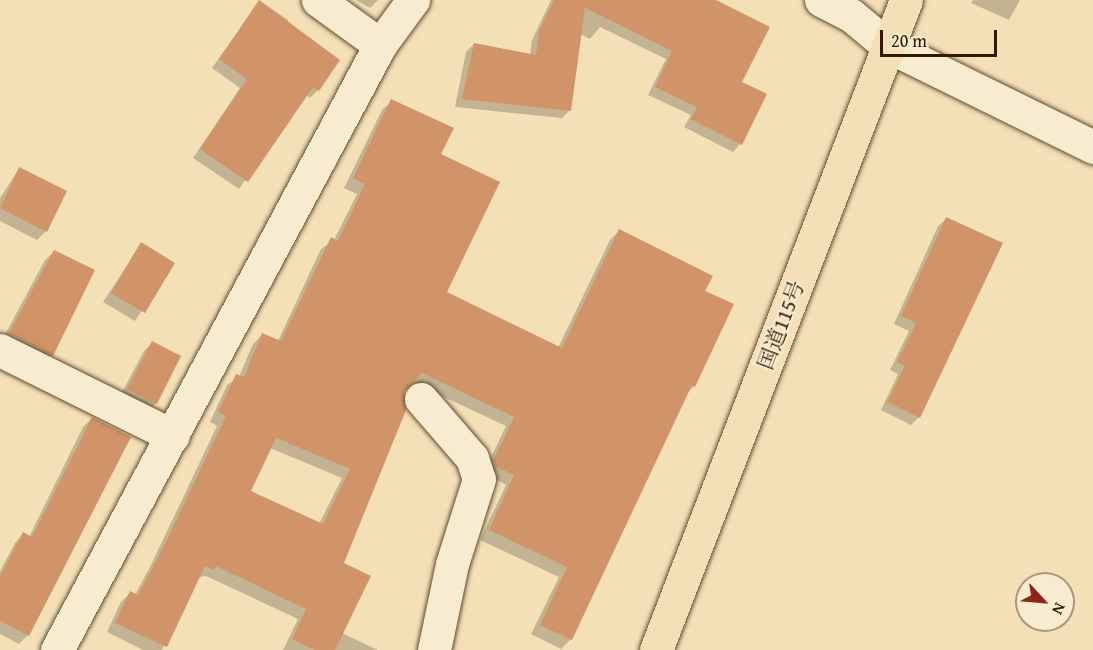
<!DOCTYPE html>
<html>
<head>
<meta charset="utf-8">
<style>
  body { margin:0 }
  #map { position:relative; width:1093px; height:650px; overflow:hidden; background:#f3e0b7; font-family:"Gentium Book Plus","Noto Serif JP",serif }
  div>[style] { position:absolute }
  .shadow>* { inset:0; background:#0003 }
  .building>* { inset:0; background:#d19469 }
  .roads { filter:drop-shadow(0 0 2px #624b2e) drop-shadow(0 0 2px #624b2e) }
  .minor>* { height:33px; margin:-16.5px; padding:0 16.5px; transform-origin:16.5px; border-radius:16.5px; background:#f7ebd0 }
  .highway>* { height:33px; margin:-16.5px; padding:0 16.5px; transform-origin:16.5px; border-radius:16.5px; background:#f3e0b7 }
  span { translate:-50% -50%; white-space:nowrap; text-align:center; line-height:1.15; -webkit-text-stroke:4.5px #f7ebd0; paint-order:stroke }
  .street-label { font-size:21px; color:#311900 }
  .north { position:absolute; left:1015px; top:572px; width:60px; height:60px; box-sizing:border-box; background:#f7ebd0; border:2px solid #a8977d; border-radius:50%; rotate:116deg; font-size:16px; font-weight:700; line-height:24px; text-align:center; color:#311900 }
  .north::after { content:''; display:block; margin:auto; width:21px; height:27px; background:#8f2418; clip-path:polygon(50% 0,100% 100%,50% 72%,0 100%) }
  .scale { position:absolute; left:880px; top:30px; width:117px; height:27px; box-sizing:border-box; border:3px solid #311900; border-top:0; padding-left:8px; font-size:18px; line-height:21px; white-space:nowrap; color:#311900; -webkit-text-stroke:4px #f7ebd0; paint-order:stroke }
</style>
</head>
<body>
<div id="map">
  <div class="shadow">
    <i style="clip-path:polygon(356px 0,378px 0,370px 8px)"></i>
    <i style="clip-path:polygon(551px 0,715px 0,740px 83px,765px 95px,740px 144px,733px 152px,684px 127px,691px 115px,648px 95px,666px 59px,600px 27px,590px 39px,580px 34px,570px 110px,562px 118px,455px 107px,466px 52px,474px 44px,530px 55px,532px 40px)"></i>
    <i style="clip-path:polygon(973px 0,1020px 0,1009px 20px,971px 3px)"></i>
    <i style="clip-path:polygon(260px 1px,288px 20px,285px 24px,318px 90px,310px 98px,306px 95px,239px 189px,193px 158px,240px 88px,212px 68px)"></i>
    <i style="clip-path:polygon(evenodd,392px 101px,439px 155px,445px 293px,558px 348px,610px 240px,619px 231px,703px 291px,694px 386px,686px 394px,571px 639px,561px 649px,531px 634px,559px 577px,480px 540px,506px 485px,484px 472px,506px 426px,414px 383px,402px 392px,342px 564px,342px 633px,378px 650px,283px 650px,298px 619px,206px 576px,199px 577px,162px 650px,143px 650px,107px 632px,121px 602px,130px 593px,135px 595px,151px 565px,217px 426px,210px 422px,227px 385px,239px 377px,253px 344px,263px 334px,278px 341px,321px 249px,334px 240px,357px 194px,344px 188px,382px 110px,392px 101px,270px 448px,342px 478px,319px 524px,249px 492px,270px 448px)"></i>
    <i style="clip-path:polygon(19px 169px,46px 231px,37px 240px,0 221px,0 198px)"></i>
    <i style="clip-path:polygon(946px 219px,1001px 243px,919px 417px,911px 425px,881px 410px,898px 374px,890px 370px,909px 331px,894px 324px,938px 226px)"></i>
    <i style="clip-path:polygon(141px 244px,173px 264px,135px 321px,103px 302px)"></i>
    <i style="clip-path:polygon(54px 252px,52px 355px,44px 363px,1px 342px,45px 260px)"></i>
    <i style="clip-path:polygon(152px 343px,156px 403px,147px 412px,119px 398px,144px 351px)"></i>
    <i style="clip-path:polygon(92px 418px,28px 635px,19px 644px,0 634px,0 571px,15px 543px,23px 534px,29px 537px,83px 427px)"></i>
  </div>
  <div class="building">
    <i style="clip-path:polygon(259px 0,340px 60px,319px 91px,313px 87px,248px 182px,200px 149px,247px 79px,219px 59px)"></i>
    <i style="clip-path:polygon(554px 0,716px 0,770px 27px,742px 82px,767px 94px,742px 145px,691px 119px,697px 107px,655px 87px,672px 51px,585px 8px,571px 111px,462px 99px,474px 43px,536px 55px,539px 31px)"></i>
    <i style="clip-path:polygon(evenodd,391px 99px,454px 128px,441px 154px,500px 182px,447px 292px,562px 348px,619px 229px,713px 276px,705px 291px,734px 304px,695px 387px,692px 385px,572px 640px,540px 625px,567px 567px,489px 530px,514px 475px,494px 466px,493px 461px,514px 417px,422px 373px,404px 392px,406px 410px,344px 563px,371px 576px,335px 650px,315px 650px,292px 639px,306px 609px,216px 566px,214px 570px,205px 566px,167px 647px,115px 623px,130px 591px,138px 595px,160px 554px,226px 416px,218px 412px,236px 374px,244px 377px,262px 333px,281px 341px,331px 237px,338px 241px,365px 184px,353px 178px,391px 99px,276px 438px,350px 469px,323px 524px,251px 491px,276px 438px)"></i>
    <i style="clip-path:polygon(19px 167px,67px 191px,47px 232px,0 208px)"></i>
    <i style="clip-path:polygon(946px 217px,1003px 243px,920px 418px,887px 402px,905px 366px,897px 362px,916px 323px,901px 316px)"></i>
    <i style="clip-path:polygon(141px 242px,175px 263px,145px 313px,111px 293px)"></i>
    <i style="clip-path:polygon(54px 250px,95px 270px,53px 356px,9px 333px)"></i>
    <i style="clip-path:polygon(152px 341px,181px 356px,157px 404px,127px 389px)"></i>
    <i style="clip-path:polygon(92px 417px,131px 437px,29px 636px,0 621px,0 577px,23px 532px,32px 537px)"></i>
  </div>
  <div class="roads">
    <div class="minor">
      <i style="left:318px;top:0;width:77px;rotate:36deg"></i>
      <i style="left:821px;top:0;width:34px;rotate:27deg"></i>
      <i style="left:851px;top:15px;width:48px;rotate:40deg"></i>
      <i style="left:888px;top:46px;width:229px;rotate:26.2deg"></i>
      <i style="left:0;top:350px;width:193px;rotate:26.4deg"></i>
      <i style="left:421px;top:399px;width:78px;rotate:49.2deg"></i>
      <i style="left:472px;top:458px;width:22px;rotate:72deg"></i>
      <i style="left:479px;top:479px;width:89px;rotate:107.6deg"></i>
      <i style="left:452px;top:564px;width:88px;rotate:101.8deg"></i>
      <i style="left:57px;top:650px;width:686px;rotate:-61.9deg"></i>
      <i style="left:380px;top:45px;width:56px;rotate:-53.7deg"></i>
    </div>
    <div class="highway">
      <i style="left:656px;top:650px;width:696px;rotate:-68.96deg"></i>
    </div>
  </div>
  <div class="street-label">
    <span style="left:781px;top:325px;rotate:-69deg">国道115号</span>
  </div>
  <div class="north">N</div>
  <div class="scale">20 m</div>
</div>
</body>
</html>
